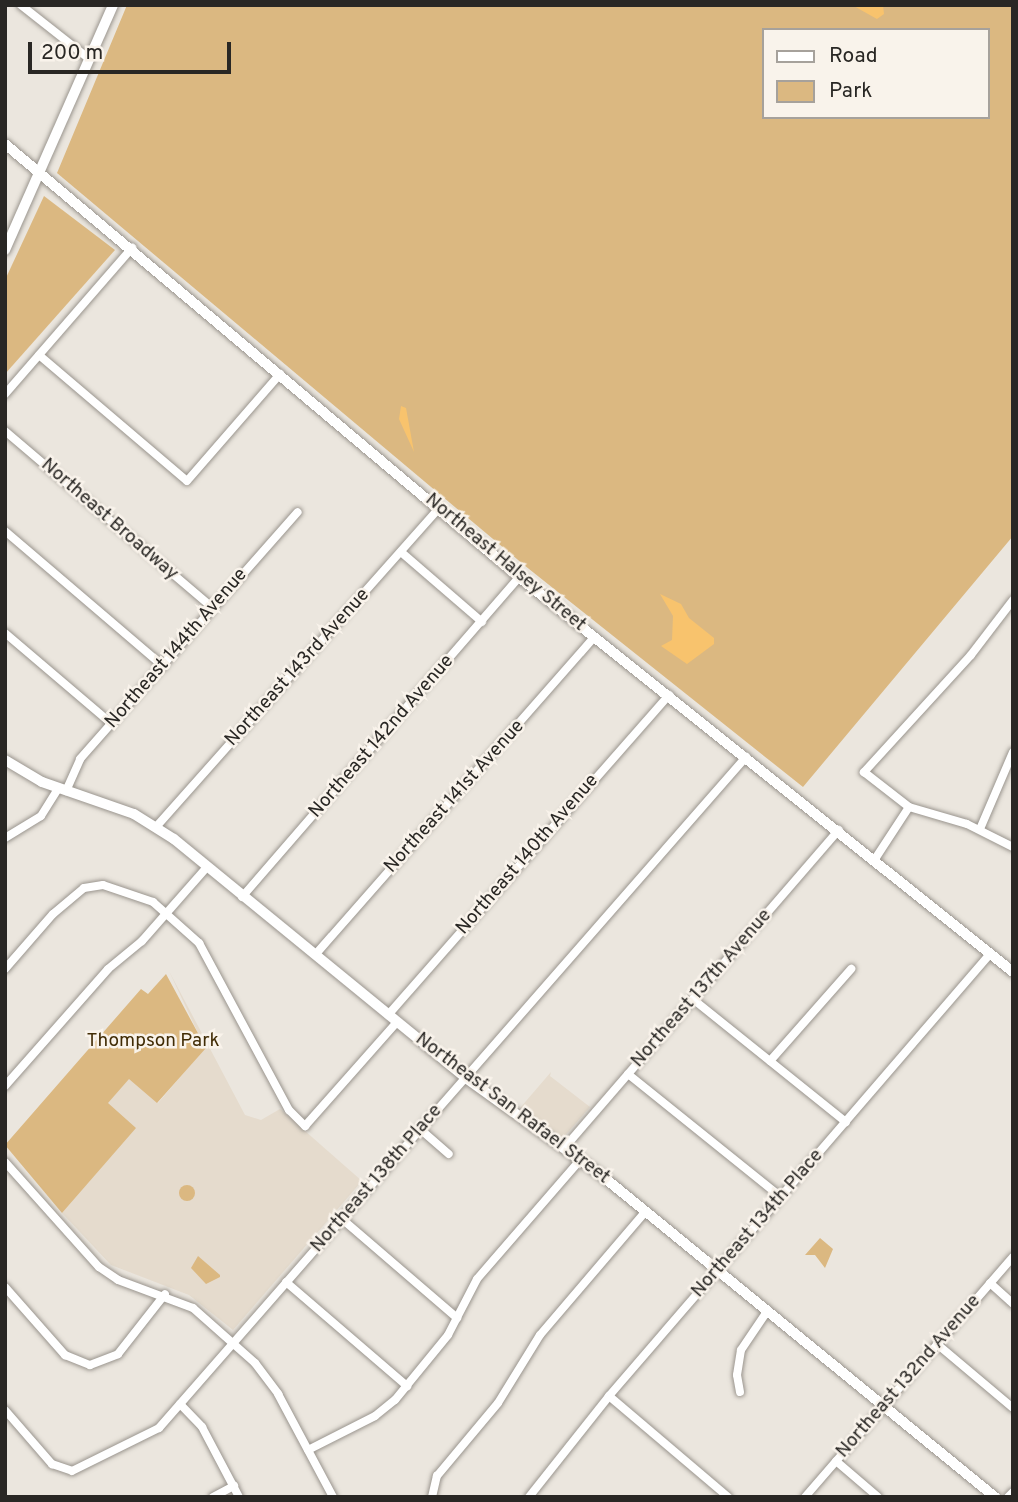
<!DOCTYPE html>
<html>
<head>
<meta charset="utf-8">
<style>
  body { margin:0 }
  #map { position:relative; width:1018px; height:1502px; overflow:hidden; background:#ebe6de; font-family:Overpass,sans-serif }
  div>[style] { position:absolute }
  .built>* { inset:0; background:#e5dbcd }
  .green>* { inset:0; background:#dbb881 }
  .round { border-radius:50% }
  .water>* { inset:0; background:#f8c36d }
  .roads { filter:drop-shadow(0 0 2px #9a958e) drop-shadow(0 0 2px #9a958e) }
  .minor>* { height:8px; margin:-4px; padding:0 4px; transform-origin:4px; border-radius:4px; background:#fff }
  .tertiary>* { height:10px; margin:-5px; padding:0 5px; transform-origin:5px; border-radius:5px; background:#fff }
  .secondary>* { height:10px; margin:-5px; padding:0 5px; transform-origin:5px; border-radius:5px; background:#fff }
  span { translate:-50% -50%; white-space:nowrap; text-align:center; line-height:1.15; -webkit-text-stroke:5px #f9f3eb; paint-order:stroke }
  .street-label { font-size:19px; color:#292724 }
  .park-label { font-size:19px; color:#412c05 }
  .frame { position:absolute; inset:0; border:7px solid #292724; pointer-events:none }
  .legend { position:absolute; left:762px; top:28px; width:228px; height:91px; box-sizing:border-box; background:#f9f3eb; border:2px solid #a6a19b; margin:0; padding:9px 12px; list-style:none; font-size:21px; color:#292724 }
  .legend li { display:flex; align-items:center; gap:14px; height:35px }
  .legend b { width:35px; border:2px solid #a6a19b }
  .scale { position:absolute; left:28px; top:42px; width:203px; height:32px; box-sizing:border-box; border:4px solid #292724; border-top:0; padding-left:9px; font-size:21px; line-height:24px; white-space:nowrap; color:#292724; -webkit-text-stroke:5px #f9f3eb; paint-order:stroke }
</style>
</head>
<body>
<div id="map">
  <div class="built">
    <i style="clip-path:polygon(169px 971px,245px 1115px,261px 1120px,280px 1109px,362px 1181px,233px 1330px,189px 1295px,111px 1265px,62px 1213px,135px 1128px,107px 1103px,129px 1078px,158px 1103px,205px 1048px)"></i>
    <i style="clip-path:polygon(551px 1072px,550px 1076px,590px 1107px,563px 1138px,520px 1108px)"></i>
  </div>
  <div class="green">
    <i style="clip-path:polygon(evenodd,127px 5px,1013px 5px,1013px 536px,803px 787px,524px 565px,57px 173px,127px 5px,764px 30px,988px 30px,988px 117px,764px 117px,764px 30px)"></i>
    <i style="clip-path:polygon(44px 196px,115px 250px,5px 374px,5px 280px)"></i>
    <i style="clip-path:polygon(166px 974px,206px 1048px,157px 1103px,129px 1079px,108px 1103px,136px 1128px,62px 1213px,5px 1145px,141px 989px,148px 994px)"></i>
    <i class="round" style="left:179px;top:1185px;width:16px;height:16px"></i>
    <i style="clip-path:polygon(820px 1238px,833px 1249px,825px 1268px,815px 1255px,805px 1255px)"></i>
    <i style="clip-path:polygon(198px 1256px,220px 1275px,220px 1277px,206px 1284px,191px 1268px)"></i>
  </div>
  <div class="water">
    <i style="clip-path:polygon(852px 5px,883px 5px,884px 14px,877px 19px)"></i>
    <i style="clip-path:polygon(401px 406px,406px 408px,414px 452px,399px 419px)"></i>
    <i style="clip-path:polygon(660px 594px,681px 604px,689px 618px,714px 638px,714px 644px,687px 664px,661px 646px,672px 640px,673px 616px)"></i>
  </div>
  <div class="roads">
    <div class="minor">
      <i style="left:21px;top:5px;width:85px;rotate:38.3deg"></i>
      <i style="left:39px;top:355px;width:194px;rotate:40.4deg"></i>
      <i style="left:187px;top:481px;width:142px;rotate:-49deg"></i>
      <i style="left:5px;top:394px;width:194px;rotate:-49deg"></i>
      <i style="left:5px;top:431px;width:273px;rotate:40.4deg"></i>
      <i style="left:5px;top:531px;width:208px;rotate:40.5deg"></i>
      <i style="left:401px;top:552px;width:107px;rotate:40.8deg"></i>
      <i style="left:1013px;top:600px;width:69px;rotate:127.4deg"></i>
      <i style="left:971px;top:655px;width:159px;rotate:132.4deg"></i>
      <i style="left:864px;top:772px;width:57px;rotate:37.9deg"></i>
      <i style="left:909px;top:807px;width:60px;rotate:16.3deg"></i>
      <i style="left:967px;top:824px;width:51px;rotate:26.6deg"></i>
      <i style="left:5px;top:633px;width:140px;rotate:40.4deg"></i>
      <i style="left:66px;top:791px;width:35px;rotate:-66deg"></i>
      <i style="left:80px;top:759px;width:329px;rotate:-48.6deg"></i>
      <i style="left:156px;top:827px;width:425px;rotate:-48.4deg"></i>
      <i style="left:980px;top:829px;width:84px;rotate:-66.8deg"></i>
      <i style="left:5px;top:838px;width:42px;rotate:-31.4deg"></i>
      <i style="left:41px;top:816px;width:32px;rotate:-58deg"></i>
      <i style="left:875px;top:859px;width:62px;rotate:-56.8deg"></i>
      <i style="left:242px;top:897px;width:423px;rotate:-49.1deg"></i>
      <i style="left:315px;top:955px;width:423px;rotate:-48.7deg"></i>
      <i style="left:5px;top:969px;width:73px;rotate:-48.9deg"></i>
      <i style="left:53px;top:914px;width:40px;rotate:-40deg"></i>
      <i style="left:84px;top:888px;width:19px;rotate:-9deg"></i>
      <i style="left:103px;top:885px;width:53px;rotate:18.8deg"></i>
      <i style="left:153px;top:902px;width:62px;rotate:41.7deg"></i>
      <i style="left:199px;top:943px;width:190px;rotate:61.7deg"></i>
      <i style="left:289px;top:1110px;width:23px;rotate:45deg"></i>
      <i style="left:305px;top:1126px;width:139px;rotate:-48.5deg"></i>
      <i style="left:694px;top:1000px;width:195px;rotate:38.8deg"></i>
      <i style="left:388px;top:1015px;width:426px;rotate:-48.7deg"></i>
      <i style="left:770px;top:1061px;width:123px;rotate:-48.6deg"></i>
      <i style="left:628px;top:1074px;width:196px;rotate:38.8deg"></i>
      <i style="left:5px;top:1086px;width:156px;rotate:-48.6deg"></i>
      <i style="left:108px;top:969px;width:44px;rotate:-39.5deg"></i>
      <i style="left:142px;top:941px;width:98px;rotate:-48.7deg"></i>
      <i style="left:420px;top:1129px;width:38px;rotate:41deg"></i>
      <i style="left:565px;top:1147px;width:419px;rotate:-49.2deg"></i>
      <i style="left:5px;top:1162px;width:141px;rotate:48.2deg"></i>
      <i style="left:99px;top:1267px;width:23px;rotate:34deg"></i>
      <i style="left:118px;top:1280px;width:80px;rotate:20.5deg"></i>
      <i style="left:193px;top:1308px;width:83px;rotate:41.6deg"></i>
      <i style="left:255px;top:1363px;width:39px;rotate:53deg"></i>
      <i style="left:278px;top:1394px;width:117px;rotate:61.9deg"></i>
      <i style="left:342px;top:1219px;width:152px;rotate:40.7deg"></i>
      <i style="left:286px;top:1282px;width:160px;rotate:40.7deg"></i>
      <i style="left:990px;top:1283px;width:31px;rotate:42deg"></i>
      <i style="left:5px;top:1287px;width:91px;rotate:48.6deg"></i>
      <i style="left:65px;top:1355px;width:27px;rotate:22deg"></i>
      <i style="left:90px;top:1365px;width:30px;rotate:-21deg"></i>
      <i style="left:118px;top:1354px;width:76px;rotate:-51.9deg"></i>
      <i style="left:937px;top:1344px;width:99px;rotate:40.1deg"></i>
      <i style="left:740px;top:1392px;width:17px;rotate:-100deg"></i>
      <i style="left:737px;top:1375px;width:25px;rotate:-81deg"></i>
      <i style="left:741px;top:1350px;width:48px;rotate:-56deg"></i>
      <i style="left:609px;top:1396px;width:156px;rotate:40.3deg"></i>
      <i style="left:180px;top:1404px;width:32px;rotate:46deg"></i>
      <i style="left:202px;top:1427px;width:79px;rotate:62.1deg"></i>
      <i style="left:5px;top:1410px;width:72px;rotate:49deg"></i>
      <i style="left:52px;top:1464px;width:21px;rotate:19deg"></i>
      <i style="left:72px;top:1471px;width:97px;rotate:-26.3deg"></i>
      <i style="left:159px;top:1428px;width:892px;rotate:-48.82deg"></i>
      <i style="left:308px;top:1450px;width:75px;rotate:-26.9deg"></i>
      <i style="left:375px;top:1416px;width:26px;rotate:-39deg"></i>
      <i style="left:395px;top:1400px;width:84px;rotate:-50.8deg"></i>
      <i style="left:448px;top:1335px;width:63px;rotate:-62.6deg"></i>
      <i style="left:477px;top:1279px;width:159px;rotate:-49.1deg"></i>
      <i style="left:836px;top:1461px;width:55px;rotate:40.6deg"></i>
      <i style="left:213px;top:1497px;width:24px;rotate:-28deg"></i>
      <i style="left:432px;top:1497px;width:22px;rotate:-77deg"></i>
      <i style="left:437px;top:1476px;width:95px;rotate:-50.1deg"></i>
      <i style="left:498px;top:1403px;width:80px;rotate:-58.3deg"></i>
      <i style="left:540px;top:1335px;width:163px;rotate:-49.5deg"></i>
      <i style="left:529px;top:1497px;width:129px;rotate:-51.6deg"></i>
      <i style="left:609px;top:1396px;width:584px;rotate:-49.24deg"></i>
      <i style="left:805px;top:1497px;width:318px;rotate:-49.1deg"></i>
      <i style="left:1008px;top:1497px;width:7px;rotate:-45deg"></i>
    </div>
    <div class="tertiary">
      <i style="left:5px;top:760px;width:43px;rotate:30.7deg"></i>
      <i style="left:42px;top:782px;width:97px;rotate:19.2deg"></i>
      <i style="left:134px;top:814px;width:47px;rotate:32deg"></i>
      <i style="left:174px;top:839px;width:377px;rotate:39.3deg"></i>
      <i style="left:466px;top:1078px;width:166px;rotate:35.7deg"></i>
      <i style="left:601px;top:1175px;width:509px;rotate:39.26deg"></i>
    </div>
    <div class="secondary">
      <i style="left:5px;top:144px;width:672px;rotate:40.11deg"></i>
      <i style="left:519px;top:577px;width:633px;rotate:38.65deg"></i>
      <i style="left:5px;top:250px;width:268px;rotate:-66.2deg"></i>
    </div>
  </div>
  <div class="street-label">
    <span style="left:109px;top:520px;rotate:41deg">Northeast Broadway</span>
    <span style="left:505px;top:563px;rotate:40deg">Northeast Halsey Street</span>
    <span style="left:177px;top:649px;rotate:-49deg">Northeast 144th Avenue</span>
    <span style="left:298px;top:668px;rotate:-48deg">Northeast 143rd Avenue</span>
    <span style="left:382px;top:737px;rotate:-49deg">Northeast 142nd Avenue</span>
    <span style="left:455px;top:797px;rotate:-48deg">Northeast 141st Avenue</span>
    <span style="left:528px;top:855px;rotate:-49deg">Northeast 140th Avenue</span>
    <span style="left:702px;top:989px;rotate:-49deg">Northeast 137th Avenue</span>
    <span style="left:512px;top:1109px;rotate:37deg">Northeast San Rafael Street</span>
    <span style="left:377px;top:1179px;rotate:-49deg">Northeast 138th Place</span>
    <span style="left:758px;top:1224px;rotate:-49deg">Northeast 134th Place</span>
    <span style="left:909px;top:1377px;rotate:-49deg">Northeast 132nd Avenue</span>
  </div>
  <div class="park-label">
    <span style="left:153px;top:1042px">Thompson Park</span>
  </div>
  <div class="frame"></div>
  <ul class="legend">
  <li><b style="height:9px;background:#fff"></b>Road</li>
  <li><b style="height:19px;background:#dbb881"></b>Park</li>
  </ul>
  <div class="scale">200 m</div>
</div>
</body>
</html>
